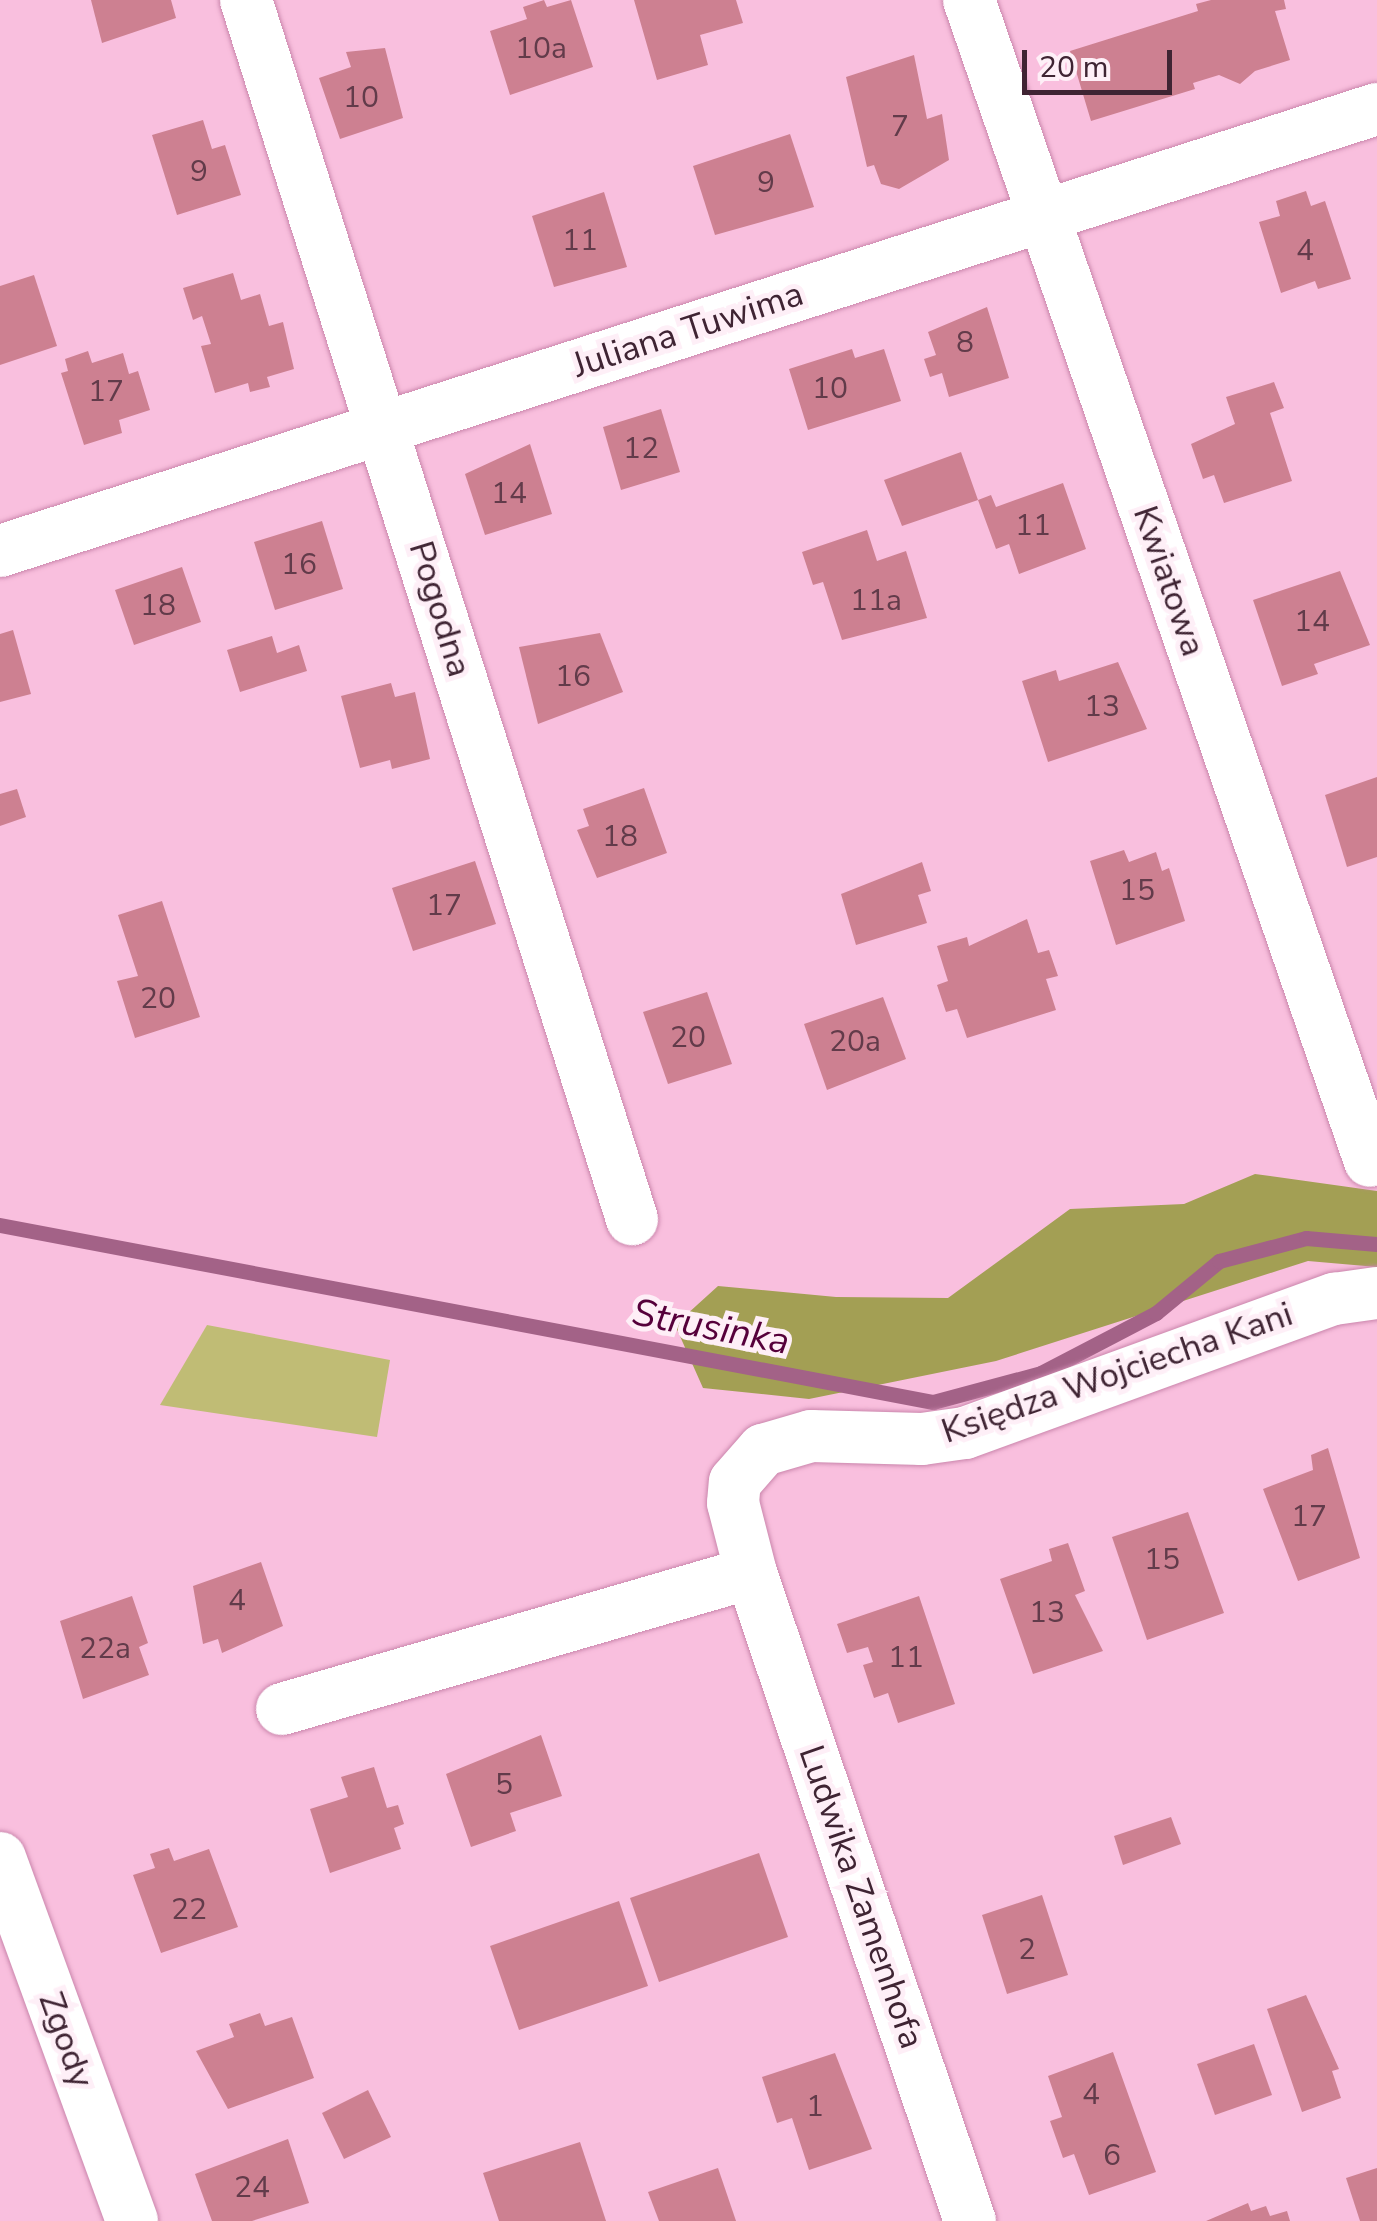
<!DOCTYPE html>
<html>
<head>
<meta charset="utf-8">
<style>
  body { margin:0 }
  #map { position:relative; width:1377px; height:2221px; overflow:hidden; background:#f9bfde; font-family:"Nunito Sans",sans-serif }
  div>[style] { position:absolute }
  .green>* { inset:0; background:#c0bc75 }
  .forest>* { inset:0; background:#a39f54 }
  .stream>* { height:15px; margin:-7.5px; padding:0 7.5px; transform-origin:7.5px; border-radius:7.5px; background:#a36287 }
  .building>* { inset:0; background:#cd8091 }
  .roads { filter:drop-shadow(0 0 2px #ca86ac) drop-shadow(0 0 2px #ca86ac) }
  .minor>* { height:52px; margin:-26px; padding:0 26px; transform-origin:26px; border-radius:26px; background:#fff }
  span { translate:-50% -50%; white-space:nowrap; text-align:center; line-height:1.15; -webkit-text-stroke:10px #feeff7; paint-order:stroke }
  .number-label { font-size:30px; color:#623b4a }
  .number-label span { -webkit-text-stroke-width:0 }
  .street-label { font-size:35px; color:#3f2433 }
  .water-label { font-size:38px; color:#56003b; font-style:italic }
  .scale { position:absolute; left:1022px; top:50px; width:150px; height:45px; box-sizing:border-box; border:5px solid #3f2433; border-top:0; padding-left:12px; font-size:30px; line-height:35px; white-space:nowrap; color:#3f2433; -webkit-text-stroke:8px #feeff7; paint-order:stroke }
</style>
</head>
<body>
<div id="map">
  <div class="green">
    <i style="clip-path:polygon(207px 1325px,390px 1360px,377px 1437px,160px 1405px)"></i>
  </div>
  <div class="forest">
    <i style="clip-path:polygon(1255px 1174px,1377px 1191px,1377px 1267px,1308px 1261px,996px 1361px,809px 1399px,703px 1388px,675px 1325px,718px 1286px,836px 1297px,948px 1298px,1070px 1209px,1184px 1204px)"></i>
  </div>
  <div class="stream">
    <i style="left:0;top:1225px;width:950px;rotate:10.74deg"></i>
    <i style="left:933px;top:1402px;width:112px;rotate:-15deg"></i>
    <i style="left:1041px;top:1373px;width:130px;rotate:-27.6deg"></i>
    <i style="left:1156px;top:1313px;width:82px;rotate:-39.5deg"></i>
    <i style="left:1219px;top:1261px;width:90px;rotate:-14.8deg"></i>
    <i style="left:1306px;top:1238px;width:71px;rotate:4.8deg"></i>
  </div>
  <div class="building">
    <i style="clip-path:polygon(91px 0,171px 0,176px 18px,102px 43px)"></i>
    <i style="clip-path:polygon(544px 0,547px 7px,571px 0,593px 67px,510px 95px,490px 31px,527px 19px,523px 7px)"></i>
    <i style="clip-path:polygon(634px 0,736px 0,743px 23px,700px 35px,708px 65px,657px 80px)"></i>
    <i style="clip-path:polygon(1211px 0,1284px 0,1286px 9px,1275px 11px,1290px 60px,1255px 71px,1240px 84px,1219px 75px,1193px 83px,1195px 89px,1091px 121px,1070px 51px,1198px 11px,1196px 4px)"></i>
    <i style="clip-path:polygon(385px 48px,403px 118px,340px 139px,319px 78px,351px 67px,346px 52px)"></i>
    <i style="clip-path:polygon(914px 55px,927px 119px,942px 114px,949px 160px,899px 189px,881px 184px,874px 165px,867px 167px,846px 77px)"></i>
    <i style="clip-path:polygon(203px 120px,212px 149px,225px 145px,241px 195px,177px 215px,152px 135px)"></i>
    <i style="clip-path:polygon(790px 134px,814px 207px,715px 235px,693px 166px)"></i>
    <i style="clip-path:polygon(1306px 191px,1311px 206px,1325px 201px,1351px 279px,1318px 289px,1315px 281px,1281px 293px,1259px 222px,1280px 216px,1276px 201px)"></i>
    <i style="clip-path:polygon(604px 192px,627px 267px,554px 287px,532px 216px)"></i>
    <i style="clip-path:polygon(233px 273px,241px 300px,260px 294px,269px 326px,283px 322px,294px 369px,267px 377px,270px 387px,250px 392px,248px 383px,215px 393px,201px 346px,211px 344px,202px 316px,193px 320px,183px 288px)"></i>
    <i style="clip-path:polygon(34px 275px,57px 346px,0 365px,0 286px)"></i>
    <i style="clip-path:polygon(987px 307px,1009px 378px,949px 397px,942px 373px,930px 377px,924px 359px,936px 355px,928px 332px)"></i>
    <i style="clip-path:polygon(852px 349px,855px 358px,884px 349px,901px 401px,808px 430px,789px 369px)"></i>
    <i style="clip-path:polygon(88px 351px,92px 363px,123px 353px,129px 374px,138px 371px,150px 410px,119px 420px,122px 433px,84px 445px,61px 373px,68px 371px,65px 359px)"></i>
    <i style="clip-path:polygon(1274px 382px,1284px 408px,1270px 413px,1292px 481px,1224px 503px,1214px 475px,1203px 479px,1191px 444px,1235px 424px,1226px 397px)"></i>
    <i style="clip-path:polygon(661px 409px,680px 472px,621px 490px,603px 427px)"></i>
    <i style="clip-path:polygon(530px 444px,552px 514px,485px 535px,465px 474px)"></i>
    <i style="clip-path:polygon(961px 452px,978px 500px,991px 495px,996px 507px,1063px 483px,1086px 549px,1019px 574px,1009px 544px,996px 549px,978px 500px,902px 526px,884px 480px)"></i>
    <i style="clip-path:polygon(322px 521px,343px 589px,275px 610px,254px 542px)"></i>
    <i style="clip-path:polygon(867px 530px,877px 561px,906px 551px,927px 618px,842px 640px,823px 582px,813px 585px,802px 552px)"></i>
    <i style="clip-path:polygon(182px 567px,201px 622px,134px 645px,115px 590px)"></i>
    <i style="clip-path:polygon(1340px 571px,1370px 645px,1314px 664px,1318px 674px,1282px 686px,1253px 600px)"></i>
    <i style="clip-path:polygon(13px 630px,31px 694px,0 702px,0 634px)"></i>
    <i style="clip-path:polygon(600px 633px,623px 692px,538px 724px,519px 647px)"></i>
    <i style="clip-path:polygon(272px 636px,277px 653px,299px 645px,307px 671px,240px 692px,227px 650px)"></i>
    <i style="clip-path:polygon(1118px 662px,1147px 729px,1048px 762px,1022px 681px,1056px 670px,1059px 681px)"></i>
    <i style="clip-path:polygon(391px 683px,395px 697px,415px 692px,430px 759px,392px 769px,390px 760px,360px 768px,341px 696px)"></i>
    <i style="clip-path:polygon(1377px 777px,1377px 857px,1347px 867px,1325px 795px)"></i>
    <i style="clip-path:polygon(644px 788px,667px 853px,597px 878px,577px 830px,589px 826px,583px 809px)"></i>
    <i style="clip-path:polygon(17px 789px,26px 817px,0 826px,0 794px)"></i>
    <i style="clip-path:polygon(1124px 850px,1129px 862px,1156px 852px,1162px 871px,1169px 868px,1185px 921px,1116px 945px,1090px 861px)"></i>
    <i style="clip-path:polygon(475px 861px,496px 924px,413px 951px,392px 888px)"></i>
    <i style="clip-path:polygon(922px 862px,931px 891px,918px 895px,927px 923px,856px 945px,841px 894px)"></i>
    <i style="clip-path:polygon(162px 901px,200px 1017px,135px 1038px,117px 981px,138px 976px,118px 915px)"></i>
    <i style="clip-path:polygon(1027px 919px,1038px 953px,1049px 950px,1058px 976px,1046px 979px,1056px 1010px,967px 1038px,957px 1009px,946px 1012px,937px 985px,948px 981px,937px 946px,967px 937px,969px 946px)"></i>
    <i style="clip-path:polygon(707px 992px,732px 1064px,668px 1084px,643px 1012px)"></i>
    <i style="clip-path:polygon(883px 997px,906px 1059px,827px 1090px,804px 1024px)"></i>
    <i style="clip-path:polygon(1328px 1448px,1360px 1558px,1298px 1581px,1263px 1489px,1313px 1470px,1311px 1455px)"></i>
    <i style="clip-path:polygon(1188px 1512px,1224px 1613px,1147px 1640px,1112px 1537px)"></i>
    <i style="clip-path:polygon(1068px 1543px,1085px 1591px,1075px 1595px,1103px 1651px,1033px 1674px,1000px 1579px,1052px 1561px,1049px 1549px)"></i>
    <i style="clip-path:polygon(261px 1562px,283px 1626px,222px 1653px,218px 1639px,203px 1644px,193px 1586px)"></i>
    <i style="clip-path:polygon(132px 1596px,148px 1643px,139px 1647px,149px 1675px,83px 1699px,60px 1621px)"></i>
    <i style="clip-path:polygon(919px 1596px,955px 1704px,898px 1723px,888px 1693px,874px 1698px,863px 1665px,873px 1662px,868px 1647px,847px 1653px,837px 1624px)"></i>
    <i style="clip-path:polygon(541px 1735px,562px 1796px,510px 1813px,516px 1831px,471px 1847px,446px 1774px)"></i>
    <i style="clip-path:polygon(374px 1767px,387px 1808px,398px 1805px,404px 1824px,394px 1828px,401px 1849px,330px 1873px,310px 1809px,348px 1797px,341px 1777px)"></i>
    <i style="clip-path:polygon(1171px 1817px,1181px 1844px,1123px 1865px,1114px 1836px)"></i>
    <i style="clip-path:polygon(169px 1848px,174px 1861px,209px 1849px,238px 1927px,161px 1953px,133px 1875px,155px 1868px,150px 1854px)"></i>
    <i style="clip-path:polygon(759px 1853px,788px 1937px,659px 1982px,630px 1898px)"></i>
    <i style="clip-path:polygon(1042px 1895px,1068px 1975px,1007px 1994px,982px 1915px)"></i>
    <i style="clip-path:polygon(619px 1901px,648px 1986px,519px 2030px,490px 1946px)"></i>
    <i style="clip-path:polygon(1306px 1995px,1339px 2069px,1332px 2071px,1341px 2098px,1302px 2112px,1267px 2009px)"></i>
    <i style="clip-path:polygon(260px 2013px,265px 2026px,292px 2017px,314px 2078px,228px 2109px,196px 2051px,234px 2037px,229px 2024px)"></i>
    <i style="clip-path:polygon(1254px 2044px,1272px 2095px,1215px 2115px,1197px 2064px)"></i>
    <i style="clip-path:polygon(1113px 2052px,1156px 2172px,1089px 2195px,1074px 2154px,1063px 2158px,1050px 2121px,1062px 2117px,1048px 2076px)"></i>
    <i style="clip-path:polygon(835px 2053px,872px 2149px,809px 2170px,792px 2118px,777px 2123px,762px 2077px)"></i>
    <i style="clip-path:polygon(368px 2090px,391px 2137px,344px 2159px,322px 2113px)"></i>
    <i style="clip-path:polygon(288px 2139px,309px 2203px,252px 2221px,212px 2221px,195px 2174px)"></i>
    <i style="clip-path:polygon(580px 2142px,606px 2221px,499px 2221px,483px 2173px)"></i>
    <i style="clip-path:polygon(718px 2168px,736px 2221px,659px 2221px,648px 2192px)"></i>
    <i style="clip-path:polygon(1377px 2168px,1377px 2221px,1360px 2221px,1346px 2178px)"></i>
    <i style="clip-path:polygon(1248px 2203px,1251px 2211px,1266px 2206px,1270px 2216px,1287px 2211px,1290px 2221px,1206px 2221px)"></i>
  </div>
  <div class="roads">
    <div class="minor">
      <i style="left:246px;top:0;width:1279px;rotate:72.43deg"></i>
      <i style="left:969px;top:0;width:1228px;rotate:70.95deg"></i>
      <i style="left:0;top:551px;width:1446px;rotate:-17.8deg"></i>
      <i style="left:751px;top:1573px;width:684px;rotate:71.33deg"></i>
      <i style="left:282px;top:1709px;width:488px;rotate:-16.2deg"></i>
      <i style="left:751px;top:1573px;width:72px;rotate:-104.4deg"></i>
      <i style="left:733px;top:1503px;width:21px;rotate:-85deg"></i>
      <i style="left:735px;top:1482px;width:43px;rotate:-48.8deg"></i>
      <i style="left:763px;top:1450px;width:50px;rotate:-16.3deg"></i>
      <i style="left:811px;top:1436px;width:111px;rotate:1.5deg"></i>
      <i style="left:922px;top:1439px;width:43px;rotate:-7.9deg"></i>
      <i style="left:965px;top:1433px;width:393px;rotate:-20deg"></i>
      <i style="left:1334px;top:1299px;width:43px;rotate:-7.9deg"></i>
      <i style="left:0;top:1858px;width:386px;rotate:70deg"></i>
    </div>
  </div>
  <div class="number-label">
    <span style="left:541px;top:49px">10a</span>
    <span style="left:361px;top:98px">10</span>
    <span style="left:900px;top:127px">7</span>
    <span style="left:199px;top:172px">9</span>
    <span style="left:766px;top:183px">9</span>
    <span style="left:580px;top:241px">11</span>
    <span style="left:1305px;top:251px">4</span>
    <span style="left:965px;top:343px">8</span>
    <span style="left:830px;top:389px">10</span>
    <span style="left:106px;top:392px">17</span>
    <span style="left:641px;top:449px">12</span>
    <span style="left:509px;top:494px">14</span>
    <span style="left:1033px;top:526px">11</span>
    <span style="left:299px;top:565px">16</span>
    <span style="left:876px;top:601px">11a</span>
    <span style="left:158px;top:606px">18</span>
    <span style="left:1312px;top:622px">14</span>
    <span style="left:573px;top:677px">16</span>
    <span style="left:1102px;top:707px">13</span>
    <span style="left:620px;top:837px">18</span>
    <span style="left:1137px;top:891px">15</span>
    <span style="left:444px;top:906px">17</span>
    <span style="left:158px;top:999px">20</span>
    <span style="left:688px;top:1038px">20</span>
    <span style="left:855px;top:1042px">20a</span>
    <span style="left:1309px;top:1517px">17</span>
    <span style="left:1162px;top:1560px">15</span>
    <span style="left:237px;top:1601px">4</span>
    <span style="left:1047px;top:1613px">13</span>
    <span style="left:105px;top:1649px">22a</span>
    <span style="left:906px;top:1658px">11</span>
    <span style="left:504px;top:1785px">5</span>
    <span style="left:189px;top:1910px">22</span>
    <span style="left:1027px;top:1950px">2</span>
    <span style="left:1091px;top:2095px">4</span>
    <span style="left:815px;top:2107px">1</span>
    <span style="left:1112px;top:2156px">6</span>
    <span style="left:252px;top:2188px">24</span>
  </div>
  <div class="street-label">
    <span style="left:688px;top:330px;rotate:-18deg">Juliana Tuwima</span>
    <span style="left:1169px;top:581px;rotate:71deg">Kwiatowa</span>
    <span style="left:440px;top:609px;rotate:73deg">Pogodna</span>
    <span style="left:1117px;top:1373px;rotate:-19deg">Księdza Wojciecha Kani</span>
    <span style="left:861px;top:1897px;rotate:71deg">Ludwika Zamenhofa</span>
    <span style="left:66px;top:2040px;rotate:70deg">Zgody</span>
  </div>
  <div class="water-label">
    <span style="left:711px;top:1327px;rotate:11deg">Strusinka</span>
  </div>
  <div class="scale">20 m</div>
</div>
</body>
</html>
